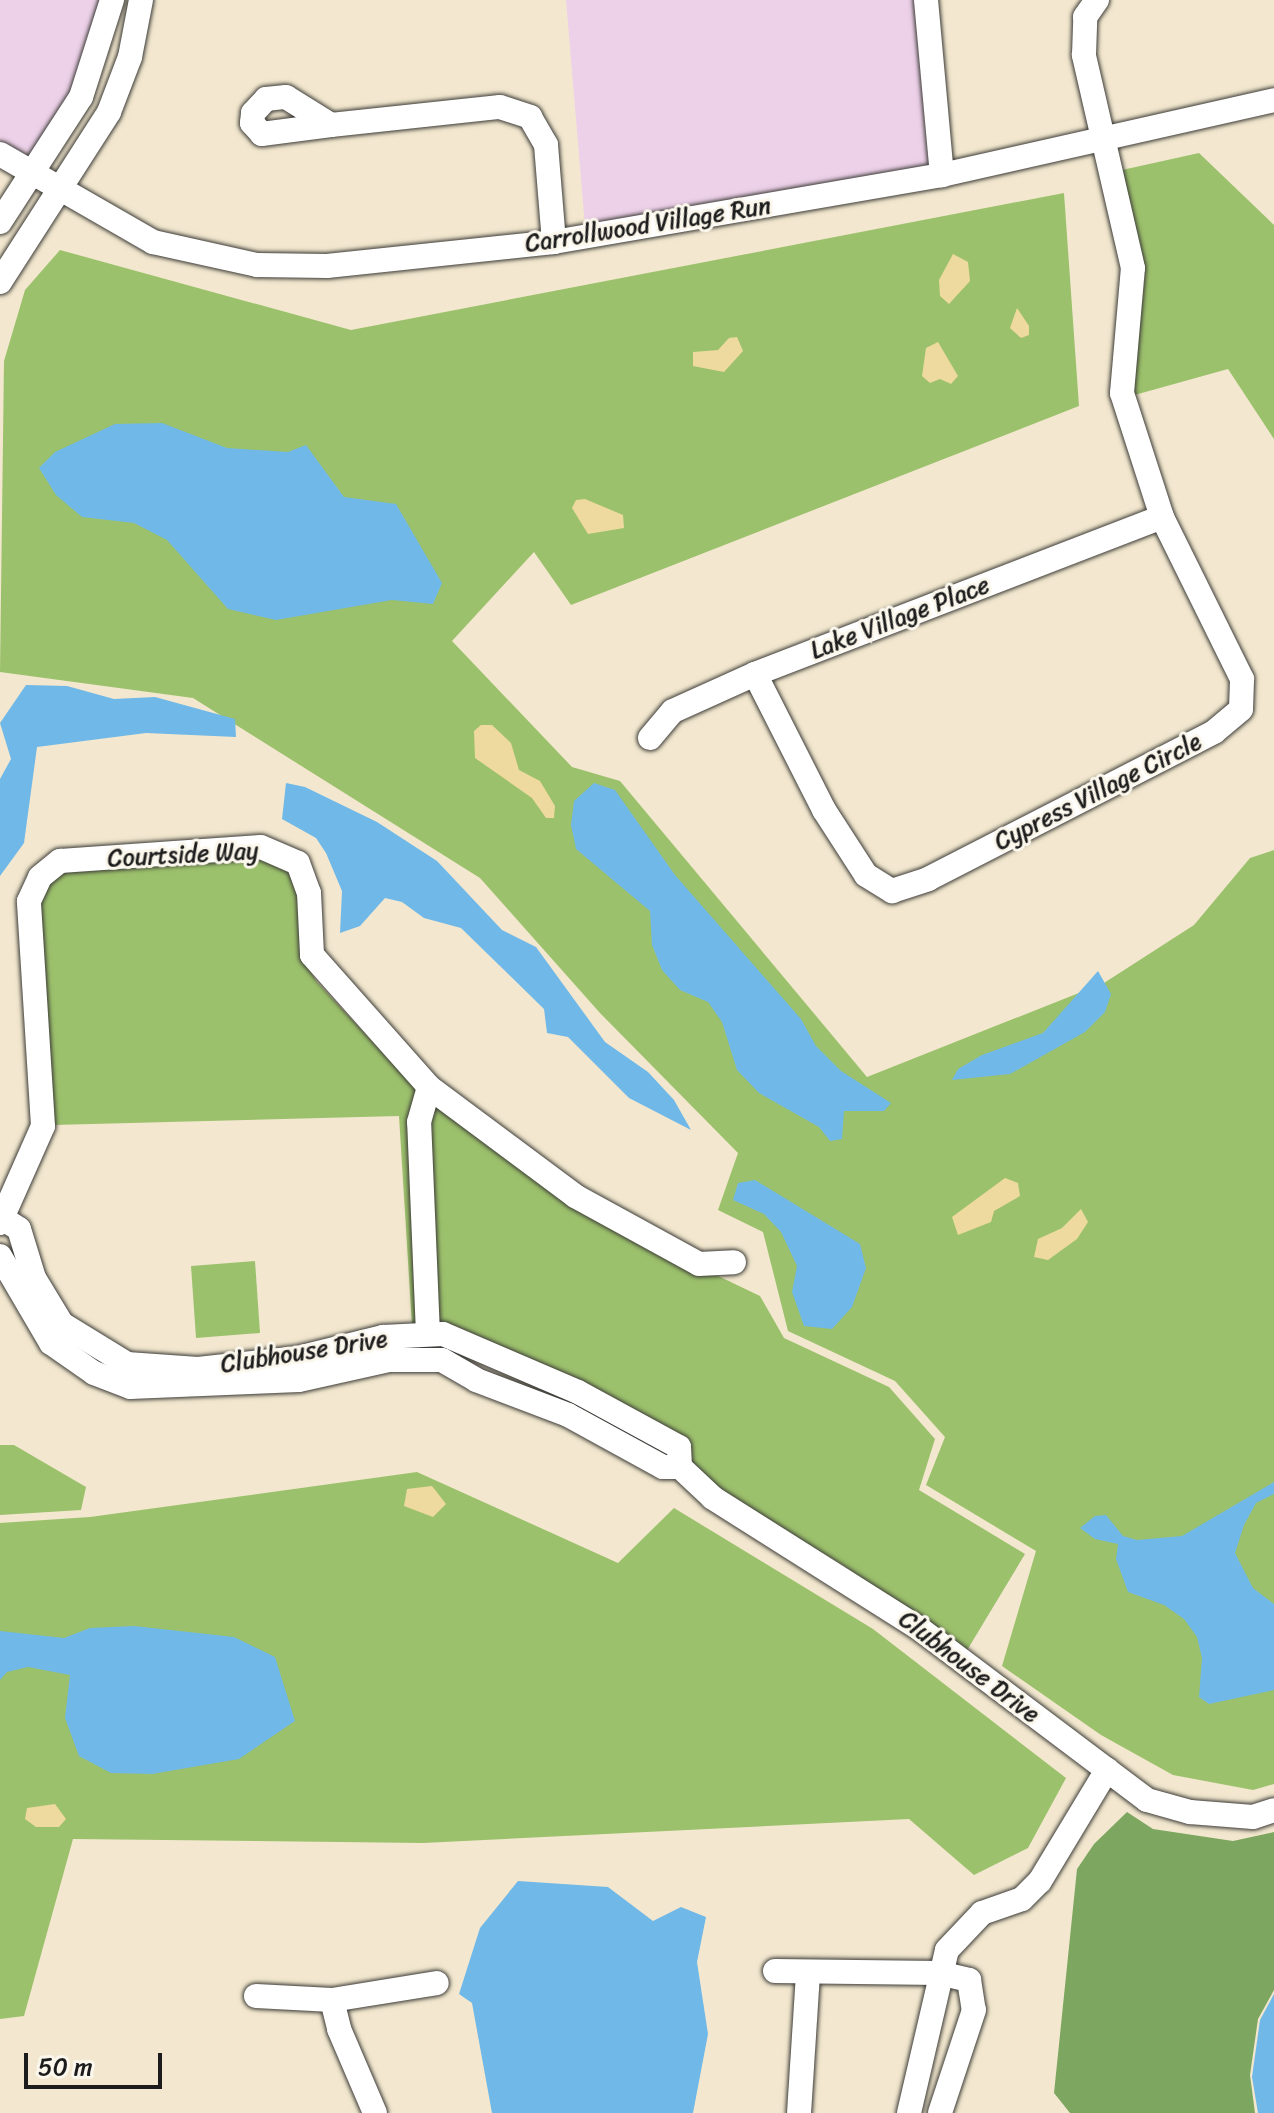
<!DOCTYPE html>
<html>
<head>
<meta charset="utf-8">
<style>
  body { margin:0 }
  #map { position:relative; width:1274px; height:2113px; overflow:hidden; background:#f3e8cf; font-family:Sriracha,sans-serif }
  div>[style] { position:absolute }
  .built>* { inset:0; background:#edd1e9 }
  .green>* { inset:0; background:#9cc16c }
  .forest>* { inset:0; background:#7da760 }
  .sand>* { inset:0; background:#eeda9e }
  .water>* { inset:0; background:#6fb8e7 }
  .roads { filter:drop-shadow(0 0 2px #3c3b37) drop-shadow(0 0 2px #3c3b37) }
  .minor>* { height:24px; margin:-12px; padding:0 12px; transform-origin:12px; border-radius:12px; background:#fff }
  span { translate:-50% -50%; white-space:nowrap; text-align:center; line-height:1.15; -webkit-text-stroke:6px #fbf7ec; paint-order:stroke }
  .street-label { font-size:24px; color:#1c1c1c }
  .scale { position:absolute; left:24px; top:2053px; width:138px; height:36px; box-sizing:border-box; border:4px solid #1c1c1c; border-top:0; padding-left:10px; font-size:24px; line-height:28px; white-space:nowrap; color:#1c1c1c; -webkit-text-stroke:6px #fbf7ec; paint-order:stroke }
</style>
</head>
<body>
<div id="map">
  <div class="built">
    <i style="clip-path:polygon(0 0,101px 0,71px 94px,29px 160px,0 142px)"></i>
    <i style="clip-path:polygon(566px 0,915px 0,931px 167px,585px 227px)"></i>
  </div>
  <div class="green">
    <i style="clip-path:polygon(1199px 153px,1274px 225px,1274px 439px,1228px 369px,1131px 396px,1145px 275px,1122px 170px)"></i>
    <i style="clip-path:polygon(1064px 193px,1079px 406px,571px 605px,534px 552px,452px 641px,572px 767px,620px 781px,867px 1077px,1104px 983px,1194px 925px,1250px 858px,1274px 850px,1274px 1784px,1253px 1790px,1173px 1775px,1101px 1735px,1002px 1666px,1036px 1551px,926px 1485px,945px 1437px,895px 1381px,788px 1331px,763px 1232px,718px 1210px,738px 1153px,600px 1013px,480px 878px,193px 698px,0 672px,4px 361px,25px 290px,60px 250px,351px 330px)"></i>
    <i style="clip-path:polygon(259px 856px,289px 869px,298px 895px,303px 960px,317px 982px,417px 1090px,417px 1326px,412px 1326px,399px 1116px,53px 1125px,40px 903px,49px 883px,64px 870px)"></i>
    <i style="clip-path:polygon(435px 1105px,712px 1273px,760px 1296px,784px 1338px,889px 1387px,935px 1439px,919px 1490px,1025px 1554px,966px 1652px,843px 1565px,719px 1491px,691px 1463px,438px 1325px,430px 1123px)"></i>
    <i style="clip-path:polygon(255px 1261px,260px 1333px,196px 1338px,191px 1266px)"></i>
    <i style="clip-path:polygon(0 1445px,14px 1445px,86px 1487px,81px 1510px,0 1515px)"></i>
    <i style="clip-path:polygon(417px 1472px,618px 1563px,674px 1508px,873px 1629px,1066px 1778px,1028px 1848px,974px 1875px,909px 1819px,423px 1843px,73px 1839px,24px 2016px,0 2019px,0 1523px,90px 1517px)"></i>
  </div>
  <div class="forest">
    <i style="clip-path:polygon(1127px 1812px,1153px 1829px,1233px 1841px,1274px 1832px,1274px 1990px,1258px 2019px,1250px 2075px,1255px 2113px,1070px 2113px,1054px 2093px,1077px 1869px,1094px 1844px)"></i>
  </div>
  <div class="sand">
    <i style="clip-path:polygon(953px 254px,968px 262px,970px 281px,949px 304px,940px 296px,939px 280px)"></i>
    <i style="clip-path:polygon(1017px 308px,1029px 326px,1029px 335px,1021px 338px,1010px 328px)"></i>
    <i style="clip-path:polygon(737px 337px,743px 351px,724px 372px,693px 366px,693px 352px,718px 350px,729px 338px)"></i>
    <i style="clip-path:polygon(938px 342px,958px 376px,951px 384px,940px 379px,930px 383px,922px 376px,926px 348px)"></i>
    <i style="clip-path:polygon(585px 499px,623px 515px,624px 528px,588px 534px,572px 508px,576px 500px)"></i>
    <i style="clip-path:polygon(481px 725px,492px 725px,511px 743px,519px 770px,540px 781px,555px 806px,554px 818px,546px 818px,532px 798px,475px 758px,474px 731px)"></i>
    <i style="clip-path:polygon(1005px 1178px,1018px 1183px,1020px 1196px,994px 1211px,991px 1222px,958px 1235px,952px 1217px)"></i>
    <i style="clip-path:polygon(1081px 1209px,1088px 1222px,1077px 1239px,1048px 1260px,1034px 1257px,1038px 1239px,1062px 1228px)"></i>
    <i style="clip-path:polygon(432px 1486px,446px 1504px,433px 1517px,404px 1506px,407px 1489px)"></i>
    <i style="clip-path:polygon(55px 1804px,66px 1819px,59px 1827px,36px 1827px,25px 1819px,27px 1808px)"></i>
  </div>
  <div class="water">
    <i style="clip-path:polygon(162px 423px,227px 448px,288px 452px,306px 445px,344px 497px,396px 504px,442px 583px,433px 604px,392px 600px,276px 620px,228px 609px,167px 540px,134px 523px,82px 517px,56px 495px,39px 468px,55px 452px,115px 424px)"></i>
    <i style="clip-path:polygon(26px 685px,67px 686px,114px 699px,155px 697px,235px 719px,236px 737px,146px 733px,37px 747px,24px 843px,0 876px,0 779px,11px 759px,0 723px)"></i>
    <i style="clip-path:polygon(286px 783px,305px 787px,377px 822px,437px 861px,502px 930px,536px 947px,605px 1042px,648px 1072px,674px 1100px,691px 1130px,629px 1098px,568px 1037px,547px 1033px,544px 1009px,461px 928px,424px 918px,402px 902px,385px 898px,360px 926px,340px 933px,342px 891px,326px 853px,316px 838px,282px 819px)"></i>
    <i style="clip-path:polygon(594px 783px,615px 790px,675px 875px,801px 1019px,816px 1046px,841px 1071px,891px 1103px,884px 1111px,844px 1111px,842px 1139px,830px 1141px,819px 1127px,759px 1093px,737px 1070px,722px 1022px,708px 1002px,680px 990px,662px 970px,652px 945px,650px 911px,576px 849px,571px 825px,574px 801px)"></i>
    <i style="clip-path:polygon(1098px 971px,1111px 994px,1105px 1012px,1085px 1032px,1010px 1074px,952px 1080px,958px 1069px,982px 1055px,1043px 1033px)"></i>
    <i style="clip-path:polygon(755px 1180px,860px 1244px,866px 1268px,852px 1307px,832px 1329px,804px 1326px,792px 1292px,797px 1266px,781px 1232px,764px 1214px,733px 1200px,738px 1183px)"></i>
    <i style="clip-path:polygon(1274px 1482px,1274px 1494px,1256px 1503px,1244px 1525px,1235px 1553px,1253px 1588px,1274px 1604px,1274px 1690px,1209px 1704px,1199px 1697px,1202px 1658px,1197px 1637px,1184px 1619px,1164px 1605px,1128px 1592px,1116px 1559px,1118px 1544px,1095px 1539px,1080px 1528px,1095px 1516px,1106px 1515px,1123px 1536px,1137px 1540px,1182px 1536px)"></i>
    <i style="clip-path:polygon(134px 1626px,234px 1637px,275px 1657px,295px 1721px,239px 1759px,152px 1774px,111px 1773px,79px 1756px,65px 1718px,70px 1675px,28px 1667px,7px 1672px,0 1680px,0 1631px,64px 1638px,90px 1628px)"></i>
    <i style="clip-path:polygon(518px 1881px,608px 1887px,653px 1921px,681px 1907px,706px 1917px,697px 1962px,708px 2034px,693px 2113px,492px 2113px,472px 2003px,459px 1994px,480px 1928px)"></i>
    <i style="clip-path:polygon(1274px 1994px,1274px 2113px,1258px 2113px,1252px 2077px,1260px 2020px)"></i>
  </div>
  <div class="roads">
    <div class="minor">
      <i style="left:926px;top:0;width:176px;rotate:84.8deg"></i>
      <i style="left:331px;top:125px;width:70px;rotate:172.6deg"></i>
      <i style="left:262px;top:134px;width:15px;rotate:-132deg"></i>
      <i style="left:252px;top:123px;width:10px;rotate:-84deg"></i>
      <i style="left:253px;top:113px;width:19px;rotate:-47deg"></i>
      <i style="left:266px;top:99px;width:20px;rotate:-6deg"></i>
      <i style="left:286px;top:97px;width:53px;rotate:31.9deg"></i>
      <i style="left:331px;top:125px;width:170px;rotate:-6.1deg"></i>
      <i style="left:500px;top:107px;width:32px;rotate:18deg"></i>
      <i style="left:530px;top:117px;width:32px;rotate:60deg"></i>
      <i style="left:546px;top:145px;width:97px;rotate:85.3deg"></i>
      <i style="left:0;top:154px;width:177px;rotate:29.9deg"></i>
      <i style="left:153px;top:242px;width:107px;rotate:12.5deg"></i>
      <i style="left:257px;top:265px;width:70px;rotate:0.8deg"></i>
      <i style="left:327px;top:266px;width:228px;rotate:-6deg"></i>
      <i style="left:554px;top:242px;width:394px;rotate:-9.8deg"></i>
      <i style="left:942px;top:175px;width:340px;rotate:-12.7deg"></i>
      <i style="left:0;top:222px;width:149px;rotate:-57.1deg"></i>
      <i style="left:81px;top:97px;width:102px;rotate:-72.3deg"></i>
      <i style="left:0;top:282px;width:202px;rotate:-57.3deg"></i>
      <i style="left:109px;top:112px;width:59px;rotate:-69.1deg"></i>
      <i style="left:130px;top:57px;width:58px;rotate:-79.1deg"></i>
      <i style="left:755px;top:674px;width:153px;rotate:63.1deg"></i>
      <i style="left:824px;top:810px;width:77px;rotate:57.1deg"></i>
      <i style="left:866px;top:875px;width:31px;rotate:32deg"></i>
      <i style="left:892px;top:891px;width:38px;rotate:-18deg"></i>
      <i style="left:928px;top:879px;width:322px;rotate:-27.2deg"></i>
      <i style="left:1214px;top:732px;width:35px;rotate:-40deg"></i>
      <i style="left:1241px;top:709px;width:30px;rotate:-88deg"></i>
      <i style="left:1242px;top:679px;width:181px;rotate:-116.3deg"></i>
      <i style="left:1162px;top:517px;width:130px;rotate:-107.9deg"></i>
      <i style="left:1122px;top:393px;width:125px;rotate:-85deg"></i>
      <i style="left:1133px;top:268px;width:219px;rotate:-103deg"></i>
      <i style="left:1084px;top:55px;width:38px;rotate:-88deg"></i>
      <i style="left:1085px;top:17px;width:21px;rotate:-55deg"></i>
      <i style="left:650px;top:738px;width:35px;rotate:-50deg"></i>
      <i style="left:673px;top:711px;width:90px;rotate:-24.3deg"></i>
      <i style="left:755px;top:674px;width:436px;rotate:-21.1deg"></i>
      <i style="left:0;top:1217px;width:22px;rotate:32deg"></i>
      <i style="left:19px;top:1229px;width:51px;rotate:73deg"></i>
      <i style="left:34px;top:1278px;width:54px;rotate:58.7deg"></i>
      <i style="left:62px;top:1324px;width:76px;rotate:31.6deg"></i>
      <i style="left:127px;top:1364px;width:71px;rotate:4deg"></i>
      <i style="left:198px;top:1369px;width:101px;rotate:-6.3deg"></i>
      <i style="left:298px;top:1358px;width:88px;rotate:-13.9deg"></i>
      <i style="left:383px;top:1337px;width:60px;rotate:-2.9deg"></i>
      <i style="left:443px;top:1334px;width:147px;rotate:23.2deg"></i>
      <i style="left:578px;top:1392px;width:115px;rotate:28.6deg"></i>
      <i style="left:679px;top:1447px;width:20px;rotate:87deg"></i>
      <i style="left:680px;top:1467px;width:45px;rotate:43.2deg"></i>
      <i style="left:713px;top:1498px;width:245px;rotate:32.3deg"></i>
      <i style="left:920px;top:1629px;width:284px;rotate:37deg"></i>
      <i style="left:1147px;top:1800px;width:45px;rotate:15.6deg"></i>
      <i style="left:1190px;top:1812px;width:63px;rotate:4.5deg"></i>
      <i style="left:1253px;top:1817px;width:22px;rotate:-18deg"></i>
      <i style="left:0;top:1223px;width:106px;rotate:-66.1deg"></i>
      <i style="left:43px;top:1126px;width:225px;rotate:-93.6deg"></i>
      <i style="left:29px;top:901px;width:26px;rotate:-65deg"></i>
      <i style="left:40px;top:877px;width:26px;rotate:-39deg"></i>
      <i style="left:60px;top:861px;width:201px;rotate:-4deg"></i>
      <i style="left:261px;top:847px;width:40px;rotate:23.4deg"></i>
      <i style="left:298px;top:863px;width:32px;rotate:70deg"></i>
      <i style="left:309px;top:893px;width:62px;rotate:87.2deg"></i>
      <i style="left:312px;top:955px;width:176px;rotate:48.4deg"></i>
      <i style="left:429px;top:1087px;width:182px;rotate:36.7deg"></i>
      <i style="left:575px;top:1196px;width:141px;rotate:28.7deg"></i>
      <i style="left:699px;top:1264px;width:35px;rotate:-3deg"></i>
      <i style="left:0;top:1256px;width:101px;rotate:59.6deg"></i>
      <i style="left:51px;top:1343px;width:52px;rotate:34.9deg"></i>
      <i style="left:94px;top:1373px;width:39px;rotate:21deg"></i>
      <i style="left:130px;top:1387px;width:169px;rotate:-2.4deg"></i>
      <i style="left:299px;top:1380px;width:92px;rotate:-12.5deg"></i>
      <i style="left:389px;top:1360px;width:53px"></i>
      <i style="left:442px;top:1360px;width:39px;rotate:30deg"></i>
      <i style="left:476px;top:1380px;width:98px;rotate:20.8deg"></i>
      <i style="left:568px;top:1415px;width:108px;rotate:28.7deg"></i>
      <i style="left:663px;top:1467px;width:17px"></i>
      <i style="left:428px;top:1334px;width:212px;rotate:-92.4deg"></i>
      <i style="left:419px;top:1122px;width:36px;rotate:-74deg"></i>
      <i style="left:775px;top:1971px;width:164px;rotate:0.7deg"></i>
      <i style="left:939px;top:1973px;width:31px;rotate:13deg"></i>
      <i style="left:969px;top:1980px;width:30px;rotate:81deg"></i>
      <i style="left:974px;top:2010px;width:108px;rotate:108.3deg"></i>
      <i style="left:256px;top:1996px;width:76px;rotate:3deg"></i>
      <i style="left:332px;top:2000px;width:30px;rotate:76deg"></i>
      <i style="left:339px;top:2029px;width:91px;rotate:66.8deg"></i>
      <i style="left:332px;top:2000px;width:106px;rotate:-9.2deg"></i>
      <i style="left:799px;top:2113px;width:138px;rotate:-86.3deg"></i>
      <i style="left:909px;top:2113px;width:167px;rotate:-76.9deg"></i>
      <i style="left:947px;top:1950px;width:51px;rotate:-46.6deg"></i>
      <i style="left:982px;top:1913px;width:42px;rotate:-19.3deg"></i>
      <i style="left:1022px;top:1899px;width:25px;rotate:-45deg"></i>
      <i style="left:1040px;top:1881px;width:130px;rotate:-58.9deg"></i>
    </div>
  </div>
  <div class="street-label">
    <span style="left:648px;top:225px;rotate:-9deg">Carrollwood Village Run</span>
    <span style="left:900px;top:618px;rotate:-21deg">Lake Village Place</span>
    <span style="left:1098px;top:792px;rotate:-27deg">Cypress Village Circle</span>
    <span style="left:183px;top:855px;rotate:-3deg">Courtside Way</span>
    <span style="left:304px;top:1352px;rotate:-9deg">Clubhouse Drive</span>
    <span style="left:969px;top:1667px;rotate:37deg">Clubhouse Drive</span>
  </div>
  <div class="scale">50 m</div>
</div>
</body>
</html>
